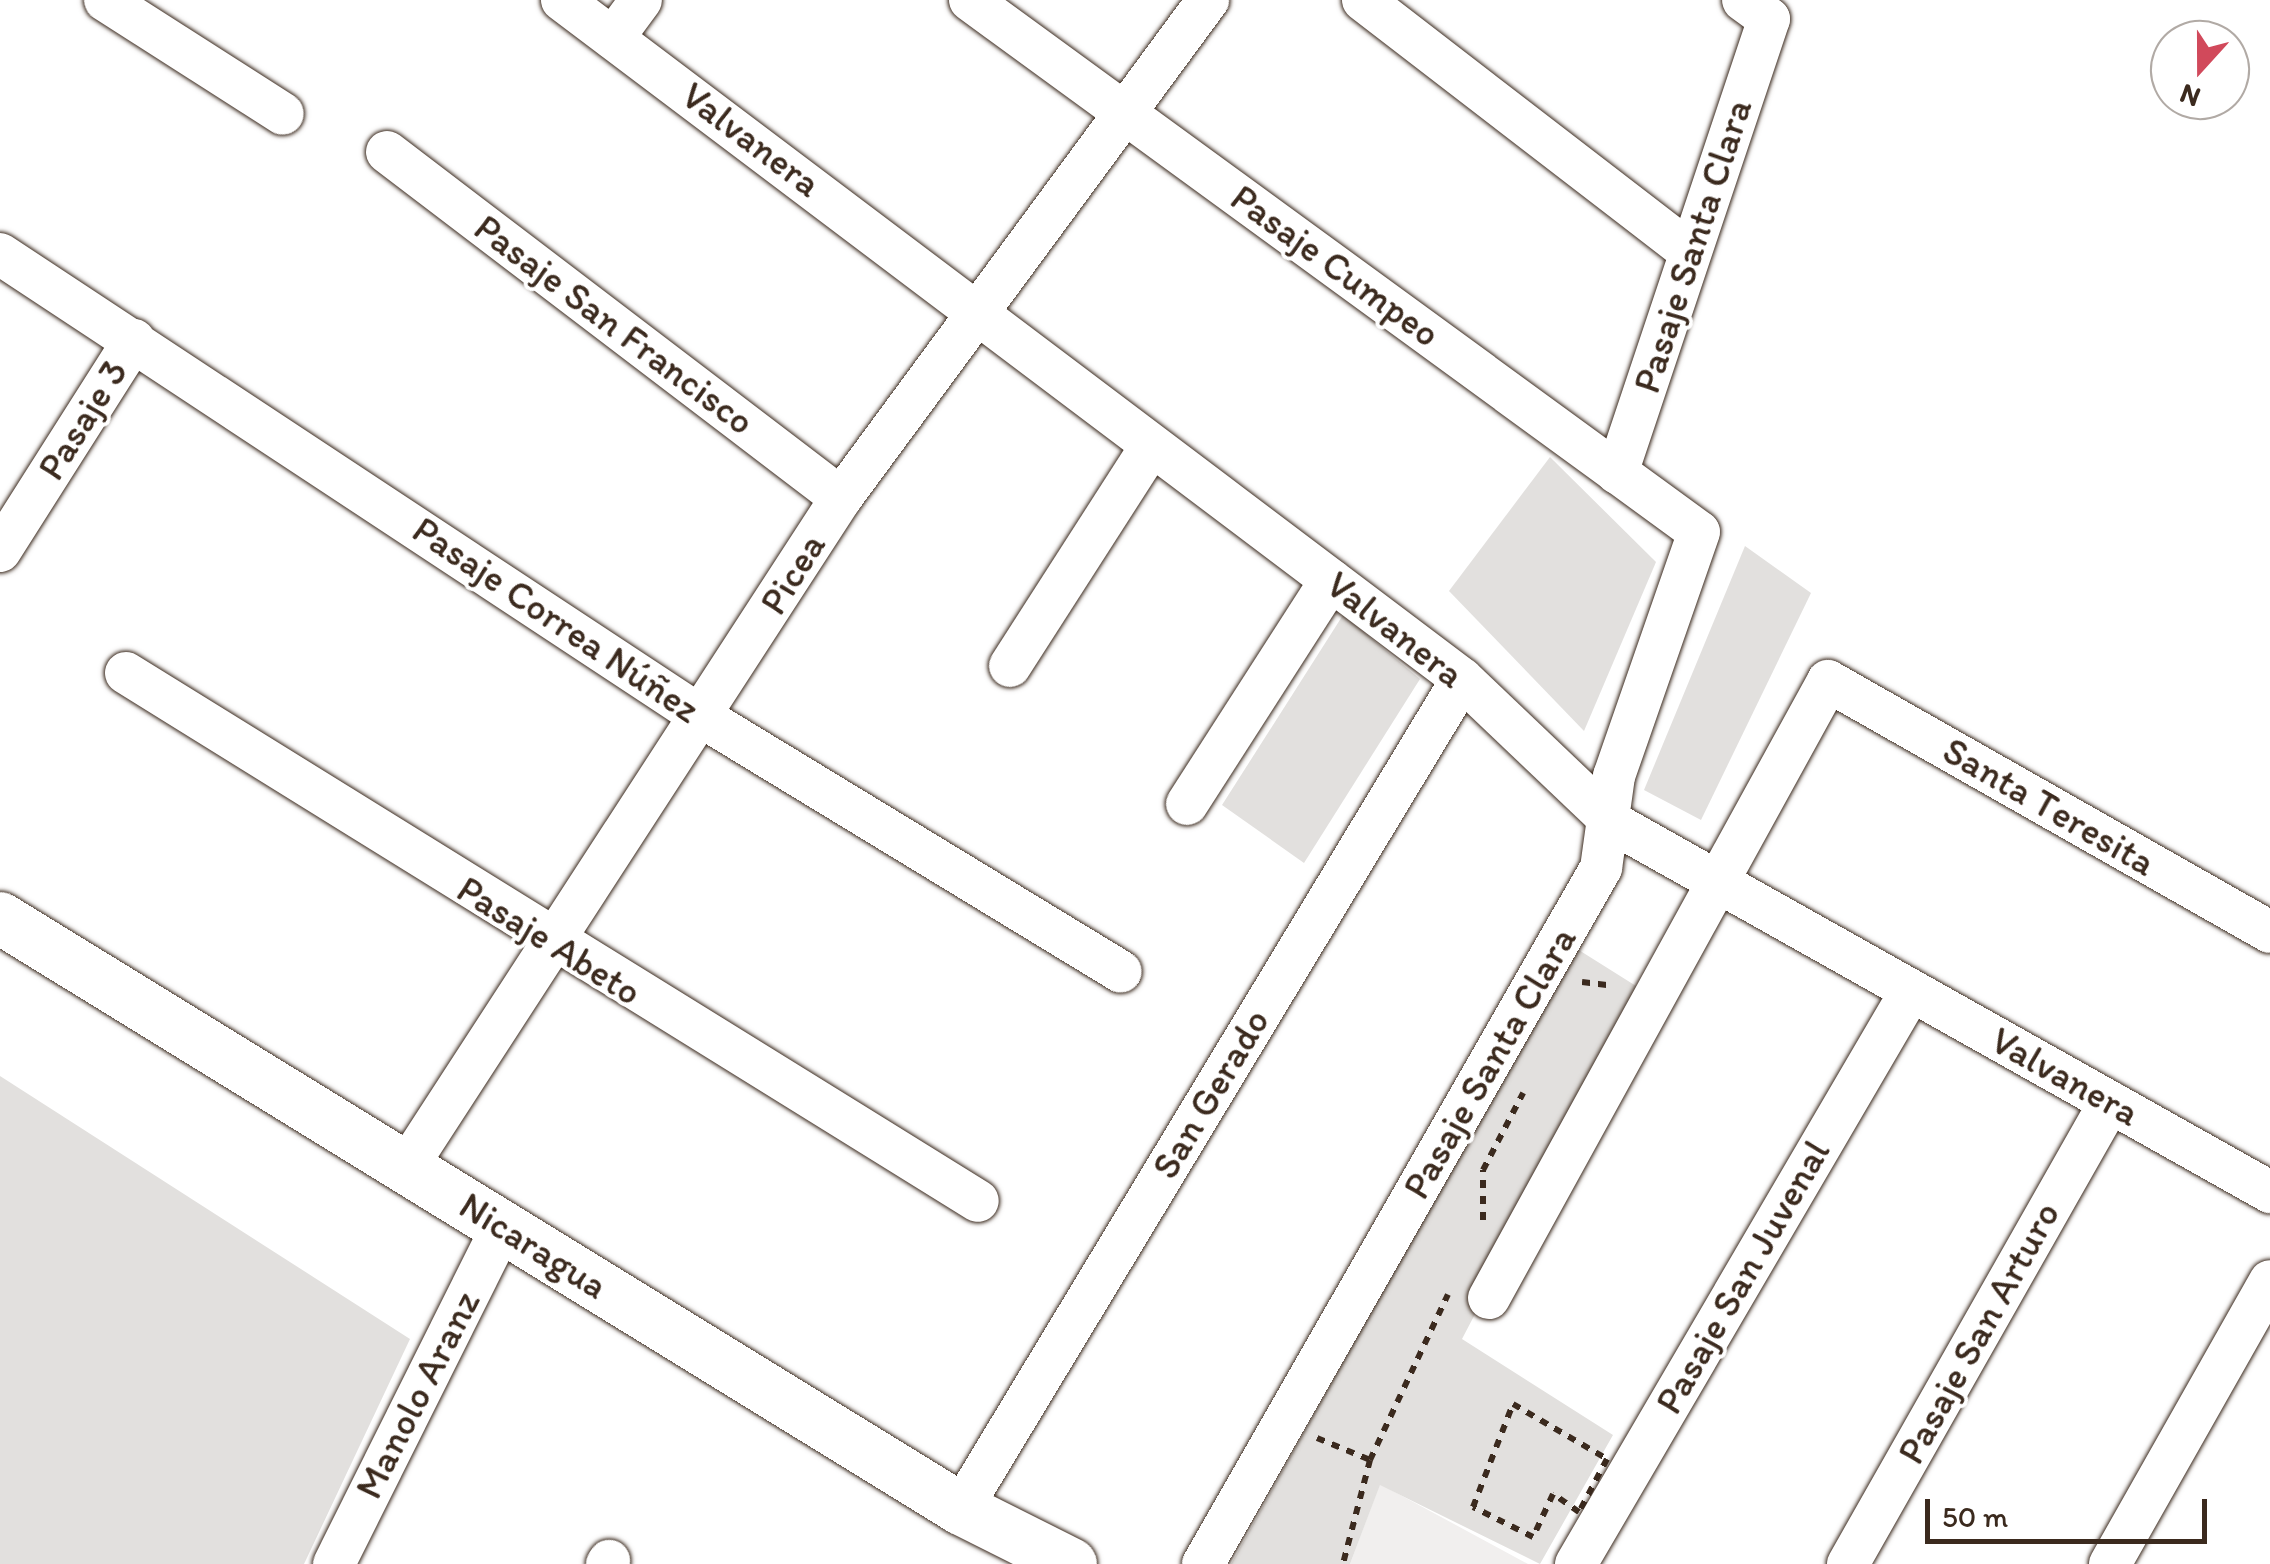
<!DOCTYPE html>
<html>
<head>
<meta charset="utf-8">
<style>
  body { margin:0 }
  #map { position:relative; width:2270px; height:1564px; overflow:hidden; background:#fff; font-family:Itim,sans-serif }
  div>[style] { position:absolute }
  .built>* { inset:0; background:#f1efee }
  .green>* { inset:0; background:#e2e0de }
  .path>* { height:6px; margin-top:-3px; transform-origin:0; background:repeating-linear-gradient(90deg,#3b2a1e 0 8px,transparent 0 16px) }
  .roads { filter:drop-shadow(0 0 2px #3b2a1e) drop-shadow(0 0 2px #3b2a1e) }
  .minor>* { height:42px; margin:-21px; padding:0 21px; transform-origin:21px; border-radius:21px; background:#fff }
  .tertiary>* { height:52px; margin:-26px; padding:0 26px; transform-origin:26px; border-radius:26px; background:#fff }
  span { translate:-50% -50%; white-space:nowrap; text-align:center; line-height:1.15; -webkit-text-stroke:8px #fff; paint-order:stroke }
  .street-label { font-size:38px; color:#3b2a1e }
  .north { position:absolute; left:2150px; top:20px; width:100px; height:100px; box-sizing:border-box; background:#fff; border:2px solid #b1aaa5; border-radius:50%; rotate:201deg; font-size:28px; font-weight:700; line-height:40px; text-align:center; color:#3b2a1e }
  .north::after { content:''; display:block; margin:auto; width:35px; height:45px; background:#d1495b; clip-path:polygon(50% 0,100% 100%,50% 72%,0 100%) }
  .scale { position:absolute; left:1925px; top:1499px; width:282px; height:45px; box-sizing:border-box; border:5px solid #3b2a1e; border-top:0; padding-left:12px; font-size:30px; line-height:35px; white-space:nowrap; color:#3b2a1e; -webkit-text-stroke:8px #fff; paint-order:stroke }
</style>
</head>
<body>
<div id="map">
  <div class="built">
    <i style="clip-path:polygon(1380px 1484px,1528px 1564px,1350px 1564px)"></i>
  </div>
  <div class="green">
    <i style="clip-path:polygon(1550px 457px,1656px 562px,1584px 731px,1449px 591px)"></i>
    <i style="clip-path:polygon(1745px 546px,1811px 593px,1701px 820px,1644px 790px)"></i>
    <i style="clip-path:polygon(1343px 615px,1420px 679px,1304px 863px,1222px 805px)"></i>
    <i style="clip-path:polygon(1574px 947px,1644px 991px,1462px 1339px,1613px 1435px,1540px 1564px,1380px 1485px,1350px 1564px,1231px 1564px)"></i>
    <i style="clip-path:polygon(0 1076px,410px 1339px,304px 1564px,0 1564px)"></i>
  </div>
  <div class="path">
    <i style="left:1582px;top:982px;width:31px;rotate:7deg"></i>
    <i style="left:1483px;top:1220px;width:50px;rotate:-90deg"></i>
    <i style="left:1483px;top:1170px;width:87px;rotate:-62.5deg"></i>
    <i style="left:1513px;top:1404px;width:109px;rotate:30.3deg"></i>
    <i style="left:1607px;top:1459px;width:60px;rotate:117.8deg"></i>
    <i style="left:1579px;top:1512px;width:32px;rotate:-145deg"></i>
    <i style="left:1553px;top:1494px;width:47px;rotate:114.9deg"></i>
    <i style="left:1533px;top:1537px;width:67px;rotate:-153.4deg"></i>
    <i style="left:1473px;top:1507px;width:110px;rotate:-68.8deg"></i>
    <i style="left:1317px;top:1438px;width:57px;rotate:22.5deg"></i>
    <i style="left:1370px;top:1460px;width:107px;rotate:104.6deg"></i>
    <i style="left:1370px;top:1460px;width:183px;rotate:-64.8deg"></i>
  </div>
  <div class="roads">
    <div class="minor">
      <i style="left:105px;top:0;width:211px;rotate:32.6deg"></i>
      <i style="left:562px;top:0;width:1127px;rotate:37.03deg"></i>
      <i style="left:1462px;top:679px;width:209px;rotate:43.6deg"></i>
      <i style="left:1613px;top:823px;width:754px;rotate:29.32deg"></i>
      <i style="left:970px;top:0;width:902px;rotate:36.12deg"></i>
      <i style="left:1699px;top:532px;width:258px;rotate:109.2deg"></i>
      <i style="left:1614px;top:776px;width:93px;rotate:98deg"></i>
      <i style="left:1601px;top:868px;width:802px;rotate:119.76deg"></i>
      <i style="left:1363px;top:0;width:413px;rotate:37.6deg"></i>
      <i style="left:613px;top:38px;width:47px;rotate:-53.6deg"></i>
      <i style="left:387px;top:152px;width:571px;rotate:37.31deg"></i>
      <i style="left:0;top:254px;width:841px;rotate:33.41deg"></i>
      <i style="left:702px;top:717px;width:490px;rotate:31.3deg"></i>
      <i style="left:1617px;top:473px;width:479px;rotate:-71.5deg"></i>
      <i style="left:1769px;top:19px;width:32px;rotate:-144deg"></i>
      <i style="left:0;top:551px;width:250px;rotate:-57.6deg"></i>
      <i style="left:1010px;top:666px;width:261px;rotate:-57.3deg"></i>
      <i style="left:126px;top:673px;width:1002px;rotate:31.79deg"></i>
      <i style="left:1187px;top:804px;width:266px;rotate:-57.3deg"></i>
      <i style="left:406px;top:1168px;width:799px;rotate:-57.01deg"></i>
      <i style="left:841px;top:498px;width:619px;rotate:-53.61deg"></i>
      <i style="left:1489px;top:1298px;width:704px;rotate:-61.21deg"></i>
      <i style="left:1828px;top:681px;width:508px;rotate:29.59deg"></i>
      <i style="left:961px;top:1509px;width:969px;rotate:-58.88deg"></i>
      <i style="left:334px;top:1564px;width:377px;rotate:-63.5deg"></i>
      <i style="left:607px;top:1564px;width:4px;rotate:-56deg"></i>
      <i style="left:1576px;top:1564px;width:664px;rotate:-59.69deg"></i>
      <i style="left:1848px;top:1564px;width:531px;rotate:-60.44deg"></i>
      <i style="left:2110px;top:1564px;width:325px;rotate:-60.5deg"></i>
    </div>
    <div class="tertiary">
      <i style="left:0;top:918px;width:1128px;rotate:31.59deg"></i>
      <i style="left:961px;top:1509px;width:123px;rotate:26.6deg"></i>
    </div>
  </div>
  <div class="street-label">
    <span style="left:751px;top:140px;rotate:37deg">Valvanera</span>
    <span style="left:1693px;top:246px;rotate:-72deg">Pasaje Santa Clara</span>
    <span style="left:1335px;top:266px;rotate:36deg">Pasaje Cumpeo</span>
    <span style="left:614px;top:325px;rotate:37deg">Pasaje San Francisco</span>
    <span style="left:83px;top:420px;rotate:-58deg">Pasaje 3</span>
    <span style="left:793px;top:574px;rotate:-58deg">Picea</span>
    <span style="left:556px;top:620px;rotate:34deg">Pasaje Correa Núñez</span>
    <span style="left:1395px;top:630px;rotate:38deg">Valvanera</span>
    <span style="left:2049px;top:807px;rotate:30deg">Santa Teresita</span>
    <span style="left:549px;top:941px;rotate:32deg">Pasaje Abeto</span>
    <span style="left:1490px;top:1063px;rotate:-60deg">Pasaje Santa Clara</span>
    <span style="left:2065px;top:1077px;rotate:29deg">Valvanera</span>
    <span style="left:1211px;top:1094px;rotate:-59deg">San Gerado</span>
    <span style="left:533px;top:1246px;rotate:32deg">Nicaragua</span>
    <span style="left:1743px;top:1277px;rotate:-60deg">Pasaje San Juvenal</span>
    <span style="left:1979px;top:1333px;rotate:-61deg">Pasaje San Arturo</span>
    <span style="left:418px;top:1395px;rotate:-63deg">Manolo Aranz</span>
  </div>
  <div class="north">N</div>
  <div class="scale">50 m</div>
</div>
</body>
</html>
